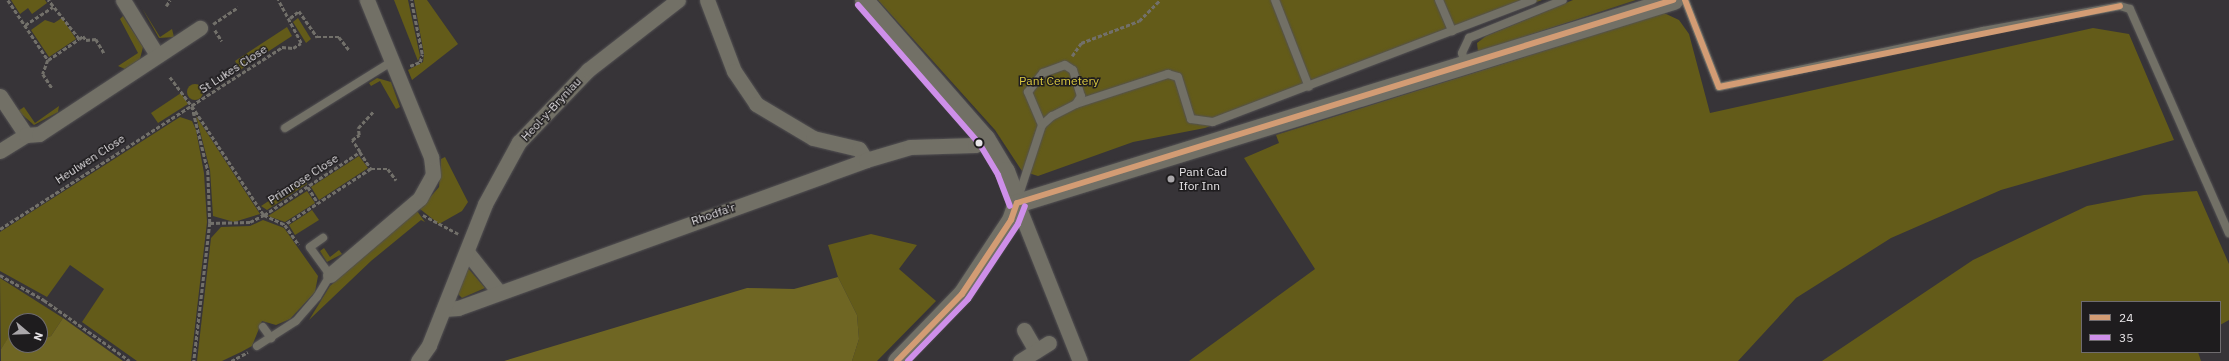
<!DOCTYPE html>
<html>
<head>
<meta charset="utf-8">
<style>
  body { margin:0 }
  #map { position:relative; width:2229px; height:361px; overflow:hidden; background:#373438; font-family:"IBM Plex Sans",sans-serif }
  div>[style] { position:absolute }
  .green>* { inset:0; background:#635b19 }
  .round { border-radius:50% }
  .forest>* { inset:0; background:#6f6623 }
  .path>* { height:2.5px; margin-top:-1.25px; transform-origin:0; background:repeating-linear-gradient(90deg,#72706a 0 4px,transparent 0 6px) }
  .roads { filter:drop-shadow(0 0 1px #535153) drop-shadow(0 0 1px #535153) }
  .service>* { height:8px; margin:-4px; padding:0 4px; transform-origin:4px; border-radius:4px; background:#727066 }
  .minor>* { height:15px; margin:-7.5px; padding:0 7.5px; transform-origin:7.5px; border-radius:7.5px; background:#727066 }
  .tertiary>* { height:19px; margin:-9.5px; padding:0 9.5px; transform-origin:9.5px; border-radius:9.5px; background:#727066 }
  .bus-1>* { height:6px; margin:-3px; padding:0 3px; transform-origin:3px; border-radius:3px; background:#d39c74 }
  .bus-2>* { height:6px; margin:-3px; padding:0 3px; transform-origin:3px; border-radius:3px; background:#ce8fe9 }
  .dots>* { width:11px; height:11px; translate:-50% -50%; box-sizing:border-box; border:2px solid #1e1c1e; border-radius:50% }
  span { translate:-50% -50%; white-space:nowrap; text-align:center; line-height:1.15; -webkit-text-stroke:3px #1e1c1e; paint-order:stroke }
  .street-label { font-size:12px; color:#e8e5e8 }
  .park-label { font-size:12px; color:#dbc940 }
  .poi-label { font-size:12px; color:#e8e5e8 }
  .left { translate:0 -50%; text-align:left }
  .legend { position:absolute; left:2081px; top:301px; width:140px; height:52px; box-sizing:border-box; background:#1e1c1e; border:1px solid #6f6c6f; margin:0; padding:5px 7px; list-style:none; font-size:12px; color:#e8e5e8 }
  .legend li { display:flex; align-items:center; gap:8px; height:20px }
  .legend b { width:20px; border:1px solid #6f6c6f }
  .north { position:absolute; left:8px; top:313px; width:40px; height:40px; box-sizing:border-box; background:#1e1c1e; border:1px solid #6f6c6f; border-radius:50%; rotate:109deg; font-size:11px; font-weight:700; line-height:16px; text-align:center; color:#e8e5e8 }
  .north::after { content:''; display:block; margin:auto; width:14px; height:18px; background:#aaa7aa; clip-path:polygon(50% 0,100% 100%,50% 72%,0 100%) }
</style>
</head>
<body>
<div id="map">
  <div class="green">
    <i style="clip-path:polygon(11px 0,45px 0,47px 3px,32px 14px,28px 8px,20px 14px)"></i>
    <i style="clip-path:polygon(394px 0,408px 0,420px 56px,418px 61px)"></i>
    <i style="clip-path:polygon(414px 0,427px 0,458px 44px,412px 80px,408px 70px,423px 62px,424px 54px)"></i>
    <i style="clip-path:polygon(878px 0,1542px 0,1205px 128px,1133px 142px,1038px 176px,1022px 171px,995px 130px)"></i>
    <i style="clip-path:polygon(1573px 0,1636px 0,1478px 52px,1477px 43px,1486px 36px)"></i>
    <i style="clip-path:polygon(142px 8px,160px 37px,172px 29px,174px 37px,159px 38px)"></i>
    <i style="clip-path:polygon(1664px 13px,1679px 20px,1689px 34px,1710px 113px,2093px 28px,2129px 34px,2174px 140px,2001px 190px,1891px 238px,1796px 298px,1738px 361px,1189px 361px,1315px 269px,1244px 158px,1279px 143px,1276px 135px)"></i>
    <i style="clip-path:polygon(123px 16px,143px 47px,140px 59px,125px 69px,118px 66px,138px 53px,120px 19px)"></i>
    <i style="clip-path:polygon(62px 18px,76px 39px,49px 57px,31px 30px,45px 20px,54px 23px)"></i>
    <i style="clip-path:polygon(298px 18px,311px 39px,306px 43px,293px 22px)"></i>
    <i style="clip-path:polygon(287px 27px,292px 36px,240px 70px,235px 61px)"></i>
    <i style="clip-path:polygon(377px 78px,391px 82px,400px 107px,396px 109px,380px 81px,371px 86px,369px 83px)"></i>
    <i class="round" style="left:187px;top:84px;width:16px;height:16px"></i>
    <i style="clip-path:polygon(181px 93px,188px 104px,158px 123px,151px 113px)"></i>
    <i style="clip-path:polygon(59px 106px,58px 112px,34px 125px,18px 111px,24px 107px,35px 123px)"></i>
    <i style="clip-path:polygon(196px 116px,260px 214px,234px 222px,213px 216px,210px 170px)"></i>
    <i style="clip-path:polygon(180px 117px,192px 121px,196px 130px,204px 173px,207px 222px,191px 361px,137px 361px,82px 322px,104px 289px,70px 265px,47px 297px,0 271px,0 232px)"></i>
    <i style="clip-path:polygon(359px 156px,368px 168px,319px 200px,311px 187px)"></i>
    <i style="clip-path:polygon(445px 157px,468px 202px,462px 211px,439px 224px,420px 209px,439px 187px,441px 159px)"></i>
    <i style="clip-path:polygon(304px 178px,307px 184px,267px 210px,261px 206px)"></i>
    <i style="clip-path:polygon(307px 191px,315px 203px,285px 222px,268px 216px)"></i>
    <i style="clip-path:polygon(2197px 191px,2229px 264px,2229px 320px,2220px 325px,2220px 302px,2082px 302px,2082px 352px,2198px 352px,2201px 361px,1822px 361px,1973px 260px,2087px 206px,2144px 195px)"></i>
    <i style="clip-path:polygon(312px 210px,319px 220px,295px 235px,289px 225px)"></i>
    <i style="clip-path:polygon(417px 211px,425px 222px,421px 220px,371px 261px,309px 320px,330px 286px)"></i>
    <i style="clip-path:polygon(263px 220px,284px 228px,318px 276px,315px 292px,290px 319px,276px 325px,262px 321px,252px 346px,241px 352px,222px 361px,197px 361px,211px 238px,221px 227px,250px 226px)"></i>
    <i style="clip-path:polygon(871px 234px,917px 245px,899px 269px,936px 301px,877px 361px,852px 361px,859px 339px,857px 315px,838px 277px,828px 245px)"></i>
    <i style="clip-path:polygon(324px 248px,330px 257px,339px 250px,342px 254px,327px 262px,320px 251px)"></i>
    <i style="clip-path:polygon(467px 267px,485px 288px,462px 298px,457px 293px)"></i>
    <i style="clip-path:polygon(0 278px,63px 318px,51px 336px,40px 340px,40px 321px,16px 321px,16px 337px,10px 336px,1px 349px,1px 361px)"></i>
  </div>
  <div class="forest">
    <i style="clip-path:polygon(838px 277px,857px 315px,859px 339px,852px 361px,504px 361px,747px 288px,794px 289px)"></i>
    <i style="clip-path:polygon(63px 318px,123px 361px,1px 361px,1px 349px,10px 335px,16px 337px,16px 345px,40px 345px,40px 340px,51px 336px)"></i>
  </div>
  <div class="path">
    <i style="left:8px;top:0;width:72px;rotate:56.3deg"></i>
    <i style="left:48px;top:60px;width:37px;rotate:-34deg"></i>
    <i style="left:79px;top:39px;width:50px;rotate:-128.5deg"></i>
    <i style="left:166px;top:6px;width:7px;rotate:-56deg"></i>
    <i style="left:290px;top:18px;width:11px;rotate:-38deg"></i>
    <i style="left:299px;top:11px;width:32px;rotate:55deg"></i>
    <i style="left:317px;top:37px;width:22px"></i>
    <i style="left:339px;top:37px;width:16px;rotate:52deg"></i>
    <i style="left:213px;top:24px;width:30px;rotate:-34deg"></i>
    <i style="left:25px;top:25px;width:33px;rotate:-33deg"></i>
    <i style="left:215px;top:30px;width:13px;rotate:58deg"></i>
    <i style="left:79px;top:39px;width:5px;rotate:-37deg"></i>
    <i style="left:83px;top:36px;width:5px;rotate:53deg"></i>
    <i style="left:86px;top:40px;width:10px;rotate:-6deg"></i>
    <i style="left:96px;top:39px;width:16px;rotate:60deg"></i>
    <i style="left:1072px;top:56px;width:16px;rotate:-55deg"></i>
    <i style="left:1081px;top:43px;width:62px;rotate:-20.8deg"></i>
    <i style="left:1139px;top:21px;width:30px;rotate:-45deg"></i>
    <i style="left:48px;top:60px;width:15px;rotate:110deg"></i>
    <i style="left:43px;top:74px;width:17px;rotate:57deg"></i>
    <i style="left:410px;top:66px;width:11px;rotate:-22deg"></i>
    <i style="left:420px;top:62px;width:8px;rotate:-76deg"></i>
    <i style="left:422px;top:54px;width:55px;rotate:-101.5deg"></i>
    <i style="left:170px;top:77px;width:36px;rotate:53deg"></i>
    <i style="left:192px;top:106px;width:67px;rotate:76.2deg"></i>
    <i style="left:208px;top:171px;width:52px;rotate:87.8deg"></i>
    <i style="left:210px;top:223px;width:139px;rotate:96.6deg"></i>
    <i style="left:192px;top:106px;width:131px;rotate:56.6deg"></i>
    <i style="left:264px;top:215px;width:115px;rotate:-33.3deg"></i>
    <i style="left:360px;top:152px;width:20px;rotate:57deg"></i>
    <i style="left:371px;top:169px;width:103px;rotate:146.9deg"></i>
    <i style="left:360px;top:152px;width:14px;rotate:-124deg"></i>
    <i style="left:352px;top:140px;width:9px;rotate:-36deg"></i>
    <i style="left:359px;top:135px;width:7px;rotate:-98deg"></i>
    <i style="left:358px;top:128px;width:22px;rotate:-47deg"></i>
    <i style="left:371px;top:169px;width:17px"></i>
    <i style="left:388px;top:169px;width:14px;rotate:54deg"></i>
    <i style="left:308px;top:187px;width:19px;rotate:58deg"></i>
    <i style="left:423px;top:215px;width:40px;rotate:28deg"></i>
    <i style="left:210px;top:223px;width:40px;rotate:-1.4deg"></i>
    <i style="left:250px;top:222px;width:16px;rotate:-27deg"></i>
    <i style="left:264px;top:215px;width:23px;rotate:25deg"></i>
    <i style="left:285px;top:225px;width:24px;rotate:55deg"></i>
    <i style="left:0;top:229px;width:336px;rotate:-32.8deg"></i>
    <i style="left:282px;top:47px;width:11px;rotate:5deg"></i>
    <i style="left:293px;top:48px;width:9px;rotate:-32deg"></i>
    <i style="left:301px;top:43px;width:49px;rotate:-118.1deg"></i>
    <i style="left:0;top:275px;width:51px;rotate:29.6deg"></i>
    <i style="left:44px;top:300px;width:105px;rotate:35.3deg"></i>
    <i style="left:231px;top:361px;width:19px;rotate:-28deg"></i>
  </div>
  <div class="roads">
    <div class="service">
      <i style="left:1275px;top:0;width:93px;rotate:68.7deg"></i>
      <i style="left:1439px;top:0;width:34px;rotate:67deg"></i>
      <i style="left:1685px;top:0;width:93px;rotate:68.7deg"></i>
      <i style="left:1719px;top:87px;width:270px;rotate:-12deg"></i>
      <i style="left:1983px;top:31px;width:139px;rotate:-10.3deg"></i>
      <i style="left:2120px;top:6px;width:10px;rotate:17deg"></i>
      <i style="left:2130px;top:9px;width:245px;rotate:66.2deg"></i>
      <i style="left:1465px;top:64px;width:11px;rotate:-105deg"></i>
      <i style="left:1462px;top:53px;width:17px;rotate:-65deg"></i>
      <i style="left:1469px;top:38px;width:101px;rotate:-22deg"></i>
      <i style="left:1076px;top:104px;width:97px;rotate:-18.1deg"></i>
      <i style="left:1168px;top:74px;width:10px;rotate:17deg"></i>
      <i style="left:1178px;top:77px;width:44px;rotate:72.8deg"></i>
      <i style="left:1191px;top:119px;width:22px;rotate:8deg"></i>
      <i style="left:1213px;top:122px;width:342px;rotate:-20.9deg"></i>
      <i style="left:285px;top:128px;width:125px;rotate:-31.9deg"></i>
      <i style="left:1018px;top:198px;width:77px;rotate:-71.8deg"></i>
      <i style="left:1042px;top:125px;width:36px;rotate:-113deg"></i>
      <i style="left:1028px;top:92px;width:24px;rotate:-52deg"></i>
      <i style="left:1043px;top:73px;width:23px;rotate:-20deg"></i>
      <i style="left:1065px;top:65px;width:9px;rotate:32deg"></i>
      <i style="left:1073px;top:70px;width:27px;rotate:73deg"></i>
      <i style="left:1081px;top:96px;width:9px;rotate:122deg"></i>
      <i style="left:1076px;top:104px;width:27px;rotate:153deg"></i>
      <i style="left:1052px;top:116px;width:13px;rotate:138deg"></i>
      <i style="left:263px;top:327px;width:14px;rotate:54deg"></i>
      <i style="left:257px;top:346px;width:46px;rotate:-32.7deg"></i>
      <i style="left:296px;top:321px;width:32px;rotate:-49deg"></i>
      <i style="left:317px;top:297px;width:26px;rotate:-59deg"></i>
      <i style="left:330px;top:275px;width:34px;rotate:-126deg"></i>
      <i style="left:310px;top:247px;width:16px;rotate:-35deg"></i>
    </div>
    <div class="minor">
      <i style="left:123px;top:0;width:65px;rotate:58.3deg"></i>
      <i style="left:707px;top:0;width:76px;rotate:69.2deg"></i>
      <i style="left:734px;top:71px;width:40px;rotate:56deg"></i>
      <i style="left:756px;top:104px;width:66px;rotate:30.8deg"></i>
      <i style="left:813px;top:138px;width:47px;rotate:13.4deg"></i>
      <i style="left:859px;top:149px;width:13px;rotate:58deg"></i>
      <i style="left:0;top:96px;width:47px;rotate:56.3deg"></i>
      <i style="left:0;top:151px;width:31px;rotate:-32deg"></i>
      <i style="left:26px;top:135px;width:13px;rotate:-4deg"></i>
      <i style="left:39px;top:134px;width:193px;rotate:-33.4deg"></i>
      <i style="left:1017px;top:203px;width:170px;rotate:68.3deg"></i>
      <i style="left:467px;top:252px;width:50px;rotate:51.5deg"></i>
      <i style="left:330px;top:275px;width:118px;rotate:-40.5deg"></i>
      <i style="left:420px;top:198px;width:26px;rotate:-61deg"></i>
      <i style="left:433px;top:175px;width:18px;rotate:-96deg"></i>
      <i style="left:431px;top:157px;width:170px;rotate:-112.2deg"></i>
      <i style="left:444px;top:309px;width:14px;rotate:-4deg"></i>
      <i style="left:458px;top:308px;width:434px;rotate:-19.9deg"></i>
      <i style="left:866px;top:160px;width:46px;rotate:-16.5deg"></i>
      <i style="left:910px;top:147px;width:65px;rotate:-1.8deg"></i>
      <i style="left:975px;top:145px;width:12px;rotate:-35deg"></i>
      <i style="left:1024px;top:330px;width:24px;rotate:60deg"></i>
      <i style="left:418px;top:361px;width:19px;rotate:-55deg"></i>
      <i style="left:429px;top:345px;width:152px;rotate:-68.3deg"></i>
      <i style="left:485px;top:204px;width:71px;rotate:-61.3deg"></i>
      <i style="left:519px;top:142px;width:100px;rotate:-46.2deg"></i>
      <i style="left:588px;top:70px;width:114px;rotate:-37.9deg"></i>
      <i style="left:1020px;top:361px;width:34px;rotate:-32deg"></i>
    </div>
    <div class="tertiary">
      <i style="left:864px;top:0;width:184px;rotate:48.8deg"></i>
      <i style="left:985px;top:138px;width:39px;rotate:59deg"></i>
      <i style="left:1005px;top:171px;width:34px;rotate:69deg"></i>
      <i style="left:1017px;top:203px;width:687px;rotate:-17.19deg"></i>
      <i style="left:897px;top:361px;width:93px;rotate:-45.9deg"></i>
      <i style="left:962px;top:294px;width:89px;rotate:-56.5deg"></i>
      <i style="left:1011px;top:220px;width:18px;rotate:-71deg"></i>
    </div>
  </div>
  <div class="bus-1">
    <i style="left:1685px;top:0;width:93px;rotate:68.7deg"></i>
    <i style="left:1719px;top:87px;width:409px;rotate:-11.4deg"></i>
    <i style="left:1017px;top:203px;width:687px;rotate:-17.19deg"></i>
    <i style="left:897px;top:361px;width:93px;rotate:-45.9deg"></i>
    <i style="left:962px;top:294px;width:89px;rotate:-56.5deg"></i>
    <i style="left:1011px;top:220px;width:18px;rotate:-71deg"></i>
  </div>
  <div class="bus-2">
    <i style="left:858px;top:5px;width:184px;rotate:48.8deg"></i>
    <i style="left:979px;top:143px;width:37px;rotate:59deg"></i>
    <i style="left:998px;top:175px;width:33px;rotate:69deg"></i>
    <i style="left:908px;top:361px;width:86px;rotate:-45.9deg"></i>
    <i style="left:968px;top:299px;width:90px;rotate:-56.3deg"></i>
    <i style="left:1018px;top:224px;width:19px;rotate:-69deg"></i>
  </div>
  <div class="dots">
    <i style="left:979px;top:143px;background:#e8e5e8"></i>
    <i style="left:1171px;top:179px;background:#aaa7aa"></i>
  </div>
  <div class="street-label">
    <span style="left:233px;top:69px;rotate:-33deg">St Lukes Close</span>
    <span style="left:551px;top:109px;rotate:-47deg">Heol-y-Bryniau</span>
    <span style="left:90px;top:159px;rotate:-33deg">Heulwen Close</span>
    <span style="left:303px;top:179px;rotate:-33deg">Primrose Close</span>
    <span style="left:713px;top:214px;rotate:-19deg">Rhodfa'r</span>
  </div>
  <div class="park-label">
    <span style="left:1059px;top:81px">Pant Cemetery</span>
  </div>
  <div class="poi-label">
    <span class="left" style="left:1179px;top:179px">Pant Cad<br>Ifor Inn</span>
  </div>
  <ul class="legend">
  <li><b style="height:5px;background:#d39c74"></b>24</li>
  <li><b style="height:5px;background:#ce8fe9"></b>35</li>
  </ul>
  <div class="north">N</div>
</div>
</body>
</html>
